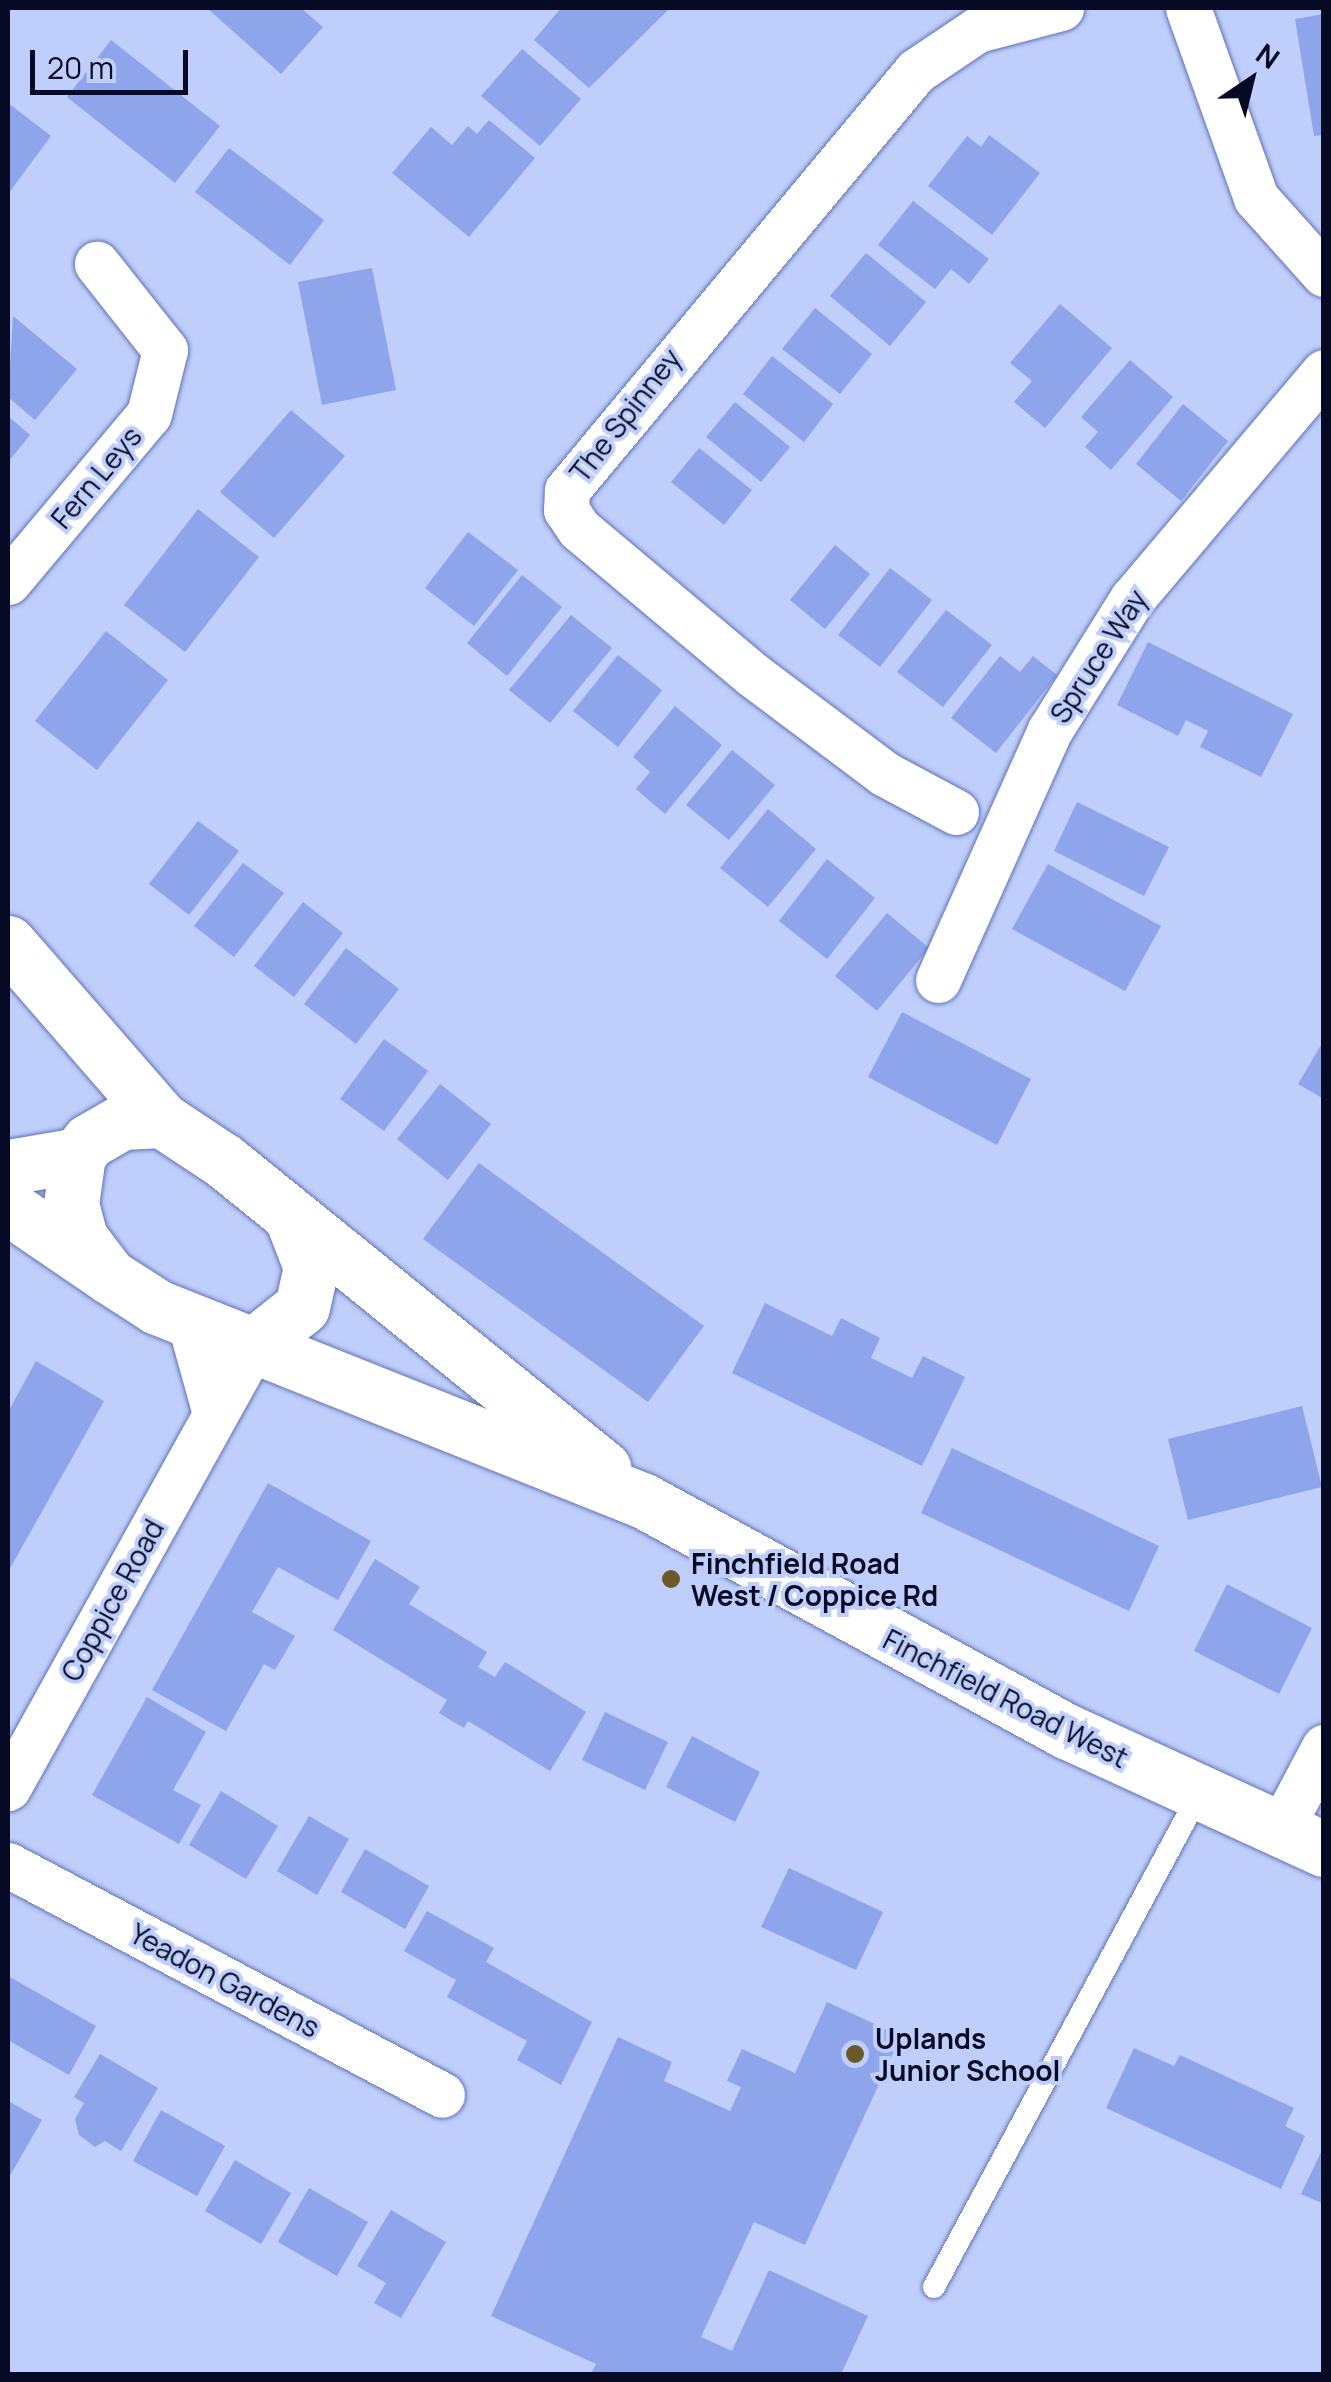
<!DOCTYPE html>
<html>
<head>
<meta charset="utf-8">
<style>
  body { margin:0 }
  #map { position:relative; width:1331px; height:2382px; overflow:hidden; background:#bfcefa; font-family:Manrope,sans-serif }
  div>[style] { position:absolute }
  .building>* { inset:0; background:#8ea4eb }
  .roads { filter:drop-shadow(0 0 2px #6073b7) drop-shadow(0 0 2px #6073b7) }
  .service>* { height:22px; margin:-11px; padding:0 11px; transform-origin:11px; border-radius:11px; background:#fff }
  .minor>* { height:45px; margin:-22.5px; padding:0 22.5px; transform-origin:22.5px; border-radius:22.5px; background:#fff }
  .tertiary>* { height:55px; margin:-27.5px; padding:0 27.5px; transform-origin:27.5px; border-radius:27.5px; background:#fff }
  .secondary>* { height:55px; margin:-27.5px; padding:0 27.5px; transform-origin:27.5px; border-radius:27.5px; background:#fff }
  .dots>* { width:28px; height:28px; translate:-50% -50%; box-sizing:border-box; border:5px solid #bfcefa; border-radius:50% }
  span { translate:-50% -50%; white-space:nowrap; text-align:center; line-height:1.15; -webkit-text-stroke:8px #bfcefa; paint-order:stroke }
  .street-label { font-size:28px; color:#060a24 }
  .poi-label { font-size:28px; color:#060a24; font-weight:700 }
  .left { translate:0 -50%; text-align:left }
  .frame { position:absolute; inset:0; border:10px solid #060a24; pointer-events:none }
  .north { position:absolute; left:1201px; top:30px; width:100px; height:100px; -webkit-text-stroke:8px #bfcefa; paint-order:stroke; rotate:35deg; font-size:28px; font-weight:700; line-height:40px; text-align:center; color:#060a24 }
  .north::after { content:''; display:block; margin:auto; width:35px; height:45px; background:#060a24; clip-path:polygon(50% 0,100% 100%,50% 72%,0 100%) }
  .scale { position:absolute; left:30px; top:50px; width:158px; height:45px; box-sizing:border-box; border:5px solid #060a24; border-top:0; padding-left:12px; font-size:30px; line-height:35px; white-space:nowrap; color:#060a24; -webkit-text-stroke:8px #bfcefa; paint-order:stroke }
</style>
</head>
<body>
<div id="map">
  <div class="building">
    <i style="clip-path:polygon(207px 8px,301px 8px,323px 27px,281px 74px)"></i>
    <i style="clip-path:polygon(561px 8px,670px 8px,589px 88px,534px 40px)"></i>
    <i style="clip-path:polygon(1324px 14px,1324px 135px,1314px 136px,1295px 19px)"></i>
    <i style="clip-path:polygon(111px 40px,220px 126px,175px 183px,67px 97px)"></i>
    <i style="clip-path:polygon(522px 49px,581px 99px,540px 146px,481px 96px)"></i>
    <i style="clip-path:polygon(8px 103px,51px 136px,8px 194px)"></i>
    <i style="clip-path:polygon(489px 120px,535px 158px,469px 237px,392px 173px,431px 127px,452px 145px,468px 126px,477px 134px)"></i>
    <i style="clip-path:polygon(989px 135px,1040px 173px,992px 235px,928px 186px,967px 136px,981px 147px)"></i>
    <i style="clip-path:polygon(229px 148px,324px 220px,290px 265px,195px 192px)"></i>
    <i style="clip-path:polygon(913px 201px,989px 259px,969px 284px,951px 269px,935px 289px,878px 245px)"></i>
    <i style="clip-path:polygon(866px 253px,926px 302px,890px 346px,830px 296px)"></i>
    <i style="clip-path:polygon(372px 268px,396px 390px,322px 405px,298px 282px)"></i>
    <i style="clip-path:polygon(1060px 304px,1112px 348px,1045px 428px,1014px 402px,1032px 381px,1010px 363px)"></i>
    <i style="clip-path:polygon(815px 308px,872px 354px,840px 394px,782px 349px)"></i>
    <i style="clip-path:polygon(13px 316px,77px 369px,35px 420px,8px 397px)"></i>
    <i style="clip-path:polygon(772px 356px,833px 404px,804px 442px,743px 394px)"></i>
    <i style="clip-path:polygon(1130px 360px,1173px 397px,1111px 470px,1085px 447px,1098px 432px,1081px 417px)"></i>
    <i style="clip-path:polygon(735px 402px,790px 447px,761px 482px,706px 437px)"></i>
    <i style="clip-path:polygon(1183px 404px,1228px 441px,1181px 501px,1136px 464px)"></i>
    <i style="clip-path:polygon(291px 410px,345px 456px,274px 538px,220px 492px)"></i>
    <i style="clip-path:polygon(8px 416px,30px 435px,8px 462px)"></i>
    <i style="clip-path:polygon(699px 448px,752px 490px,724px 525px,671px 482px)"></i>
    <i style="clip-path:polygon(198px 509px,259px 557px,185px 652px,124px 605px)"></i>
    <i style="clip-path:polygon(468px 532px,518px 570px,474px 626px,425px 588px)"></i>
    <i style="clip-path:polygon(835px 545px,870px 574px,825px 629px,790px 600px)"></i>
    <i style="clip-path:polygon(890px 568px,932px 600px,880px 667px,838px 635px)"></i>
    <i style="clip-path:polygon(522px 575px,562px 607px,507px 676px,467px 643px)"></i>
    <i style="clip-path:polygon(946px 610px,992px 645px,943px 707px,897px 672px)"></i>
    <i style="clip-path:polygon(571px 615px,612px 648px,550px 723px,509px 690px)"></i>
    <i style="clip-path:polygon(106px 631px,168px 680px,97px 770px,35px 721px)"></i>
    <i style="clip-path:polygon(1148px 642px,1293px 714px,1261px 777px,1200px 747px,1208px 731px,1186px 720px,1178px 736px,1117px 705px)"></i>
    <i style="clip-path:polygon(618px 655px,662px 690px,618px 747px,573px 711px)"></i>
    <i style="clip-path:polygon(1000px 656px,1020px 672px,1033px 656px,1057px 675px,996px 753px,951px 718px)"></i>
    <i style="clip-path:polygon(675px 706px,722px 745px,665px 814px,636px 789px,650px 772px,633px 757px)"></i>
    <i style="clip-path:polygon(732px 750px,775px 785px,729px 840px,686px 805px)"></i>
    <i style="clip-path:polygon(1077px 802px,1169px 847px,1144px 896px,1054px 851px)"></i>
    <i style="clip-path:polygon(768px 809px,816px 849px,768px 907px,720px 868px)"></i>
    <i style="clip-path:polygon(198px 821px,239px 851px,189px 915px,149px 884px)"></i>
    <i style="clip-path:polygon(827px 859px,875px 898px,827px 959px,779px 921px)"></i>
    <i style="clip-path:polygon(243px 863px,284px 893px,234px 957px,194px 926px)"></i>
    <i style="clip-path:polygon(1048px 864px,1161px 926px,1125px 991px,1012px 929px)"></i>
    <i style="clip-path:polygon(303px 902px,343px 933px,294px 997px,254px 966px)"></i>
    <i style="clip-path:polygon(887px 913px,929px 948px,877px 1011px,835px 976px)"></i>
    <i style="clip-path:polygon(346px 948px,399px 989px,356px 1044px,304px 1004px)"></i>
    <i style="clip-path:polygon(902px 1012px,1031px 1079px,997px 1145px,868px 1077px)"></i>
    <i style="clip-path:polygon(384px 1039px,428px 1071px,384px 1131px,340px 1099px)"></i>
    <i style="clip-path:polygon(1324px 1040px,1324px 1099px,1298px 1084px)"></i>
    <i style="clip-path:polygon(440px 1084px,491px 1124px,448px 1180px,397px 1139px)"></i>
    <i style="clip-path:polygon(479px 1163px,704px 1326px,648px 1402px,423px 1239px)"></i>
    <i style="clip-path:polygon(765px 1303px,832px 1336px,841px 1318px,880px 1338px,871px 1358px,912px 1378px,923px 1356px,965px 1377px,922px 1466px,732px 1373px)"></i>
    <i style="clip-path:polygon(36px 1361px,104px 1401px,8px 1572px,8px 1412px)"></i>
    <i style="clip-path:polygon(1302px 1406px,1322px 1487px,1188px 1520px,1168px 1439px)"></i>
    <i style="clip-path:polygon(952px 1448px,1159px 1546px,1129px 1611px,921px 1513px)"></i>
    <i style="clip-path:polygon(268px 1483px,371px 1541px,338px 1600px,278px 1567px,252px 1612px,295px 1636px,275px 1670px,264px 1664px,226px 1731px,152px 1690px)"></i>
    <i style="clip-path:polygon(375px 1559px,420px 1587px,409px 1604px,487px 1652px,478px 1667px,495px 1677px,505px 1662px,586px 1712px,550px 1771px,468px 1721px,464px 1728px,439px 1713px,447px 1700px,333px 1630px)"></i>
    <i style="clip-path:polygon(1227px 1584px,1312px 1628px,1279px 1694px,1194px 1651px)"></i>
    <i style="clip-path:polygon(147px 1697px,206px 1732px,173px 1790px,201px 1805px,179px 1844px,92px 1795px)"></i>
    <i style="clip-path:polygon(605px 1712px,668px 1742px,645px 1790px,582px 1760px)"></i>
    <i style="clip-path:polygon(692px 1736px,760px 1772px,735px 1822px,666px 1787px)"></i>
    <i style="clip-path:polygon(221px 1791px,278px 1826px,246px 1879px,189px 1845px)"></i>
    <i style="clip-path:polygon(309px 1816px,349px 1839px,317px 1895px,277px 1871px)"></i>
    <i style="clip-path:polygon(365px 1849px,429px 1886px,405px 1929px,341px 1892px)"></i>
    <i style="clip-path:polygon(789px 1868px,883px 1912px,856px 1970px,761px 1927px)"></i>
    <i style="clip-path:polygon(427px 1911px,494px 1948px,486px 1962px,592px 2022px,561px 2085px,517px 2060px,527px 2041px,447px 1997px,456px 1980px,404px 1951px)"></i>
    <i style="clip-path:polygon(8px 1976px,96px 2026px,69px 2075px,8px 2040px)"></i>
    <i style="clip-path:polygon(827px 2002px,901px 2036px,805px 2245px,754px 2222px,701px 2337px,732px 2351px,769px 2270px,868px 2316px,841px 2374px,591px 2374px,596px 2364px,491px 2316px,618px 2037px,672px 2062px,664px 2081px,730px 2111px,741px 2087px,727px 2081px,742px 2049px,795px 2073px)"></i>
    <i style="clip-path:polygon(1134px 2048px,1174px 2066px,1180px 2055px,1294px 2108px,1285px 2126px,1305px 2136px,1281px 2189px,1106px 2108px)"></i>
    <i style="clip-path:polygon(100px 2054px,158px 2088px,121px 2151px,105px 2141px,95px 2147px,79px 2135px,75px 2119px,84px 2103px,74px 2097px)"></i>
    <i style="clip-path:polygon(8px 2101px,42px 2120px,8px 2179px)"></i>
    <i style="clip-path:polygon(161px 2110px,225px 2146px,197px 2196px,133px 2161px)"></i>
    <i style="clip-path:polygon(1324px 2146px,1324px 2204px,1301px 2194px)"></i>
    <i style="clip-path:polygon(235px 2160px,291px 2193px,261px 2244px,205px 2211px)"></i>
    <i style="clip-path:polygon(309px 2188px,368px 2222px,337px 2276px,278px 2242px)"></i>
    <i style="clip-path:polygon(391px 2210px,446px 2242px,401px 2318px,374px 2303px,386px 2283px,357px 2266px)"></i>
  </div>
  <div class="roads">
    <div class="service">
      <i style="left:934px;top:2287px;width:557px;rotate:-61.73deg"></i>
    </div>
    <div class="minor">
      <i style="left:1188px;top:8px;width:202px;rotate:70.3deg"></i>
      <i style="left:1256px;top:198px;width:102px;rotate:48.2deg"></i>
      <i style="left:8px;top:582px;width:219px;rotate:-50deg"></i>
      <i style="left:149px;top:414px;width:66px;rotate:-76deg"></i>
      <i style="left:165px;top:350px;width:110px;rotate:-128.3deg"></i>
      <i style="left:956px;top:812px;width:81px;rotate:-151.8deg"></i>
      <i style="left:885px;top:774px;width:165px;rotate:-143.1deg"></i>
      <i style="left:753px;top:675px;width:227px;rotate:-140deg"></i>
      <i style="left:579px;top:529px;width:23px;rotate:-124deg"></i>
      <i style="left:566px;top:510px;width:20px;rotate:-87deg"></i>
      <i style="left:567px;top:490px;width:545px;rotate:-50.21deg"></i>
      <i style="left:916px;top:71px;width:73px;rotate:-33.9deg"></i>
      <i style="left:977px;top:30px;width:87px;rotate:-14.7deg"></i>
      <i style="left:938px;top:980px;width:274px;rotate:-65.9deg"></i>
      <i style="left:1050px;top:730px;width:155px;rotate:-58deg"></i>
      <i style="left:1132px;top:599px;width:297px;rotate:-49.8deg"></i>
      <i style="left:190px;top:1324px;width:89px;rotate:74.4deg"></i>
      <i style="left:8px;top:1788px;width:507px;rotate:-60.96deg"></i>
      <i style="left:1280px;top:1830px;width:94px;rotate:-62.1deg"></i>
      <i style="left:8px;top:1865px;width:491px;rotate:27.9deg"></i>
    </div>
    <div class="tertiary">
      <i style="left:8px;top:1167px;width:71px;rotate:-9.7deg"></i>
      <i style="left:8px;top:1207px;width:122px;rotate:34.3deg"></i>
    </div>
    <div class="secondary">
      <i style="left:8px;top:943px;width:235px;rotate:49deg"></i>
      <i style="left:162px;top:1120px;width:74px;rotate:33.5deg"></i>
      <i style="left:224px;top:1161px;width:488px;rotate:39deg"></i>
      <i style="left:162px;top:1120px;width:40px;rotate:177.1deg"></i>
      <i style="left:122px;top:1122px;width:38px;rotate:150deg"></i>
      <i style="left:89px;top:1141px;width:18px;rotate:128deg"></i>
      <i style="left:78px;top:1155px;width:49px;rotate:98.1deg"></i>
      <i style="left:71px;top:1204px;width:35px;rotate:75deg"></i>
      <i style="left:80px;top:1238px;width:48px;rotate:52.7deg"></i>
      <i style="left:109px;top:1276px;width:57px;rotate:32.9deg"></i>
      <i style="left:157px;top:1307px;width:524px;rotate:21.72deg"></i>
      <i style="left:644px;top:1501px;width:481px;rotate:28.6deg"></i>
      <i style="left:1066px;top:1731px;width:284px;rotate:24.6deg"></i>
      <i style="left:254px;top:1345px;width:61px;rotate:-38.4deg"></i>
      <i style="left:302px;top:1307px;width:41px;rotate:-77.3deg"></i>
      <i style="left:311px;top:1267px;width:47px;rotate:-111.1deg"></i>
    </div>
  </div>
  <div class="dots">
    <i style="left:671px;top:1579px;background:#6b5a28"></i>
    <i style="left:855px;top:2054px;background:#6b5a28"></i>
  </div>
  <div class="street-label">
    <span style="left:625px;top:415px;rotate:-52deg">The Spinney</span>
    <span style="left:96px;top:477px;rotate:-50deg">Fern Leys</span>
    <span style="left:1098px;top:656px;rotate:-57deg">Spruce Way</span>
    <span style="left:112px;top:1600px;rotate:-61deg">Coppice Road</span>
    <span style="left:1006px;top:1698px;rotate:27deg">Finchfield Road West</span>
    <span style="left:225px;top:1980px;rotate:28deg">Yeadon Gardens</span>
  </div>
  <div class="poi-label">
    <span class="left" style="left:691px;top:1579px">Finchfield Road<br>West / Coppice Rd</span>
    <span class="left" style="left:875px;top:2054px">Uplands<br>Junior School</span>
  </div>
  <div class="frame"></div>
  <div class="north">N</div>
  <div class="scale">20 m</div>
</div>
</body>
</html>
